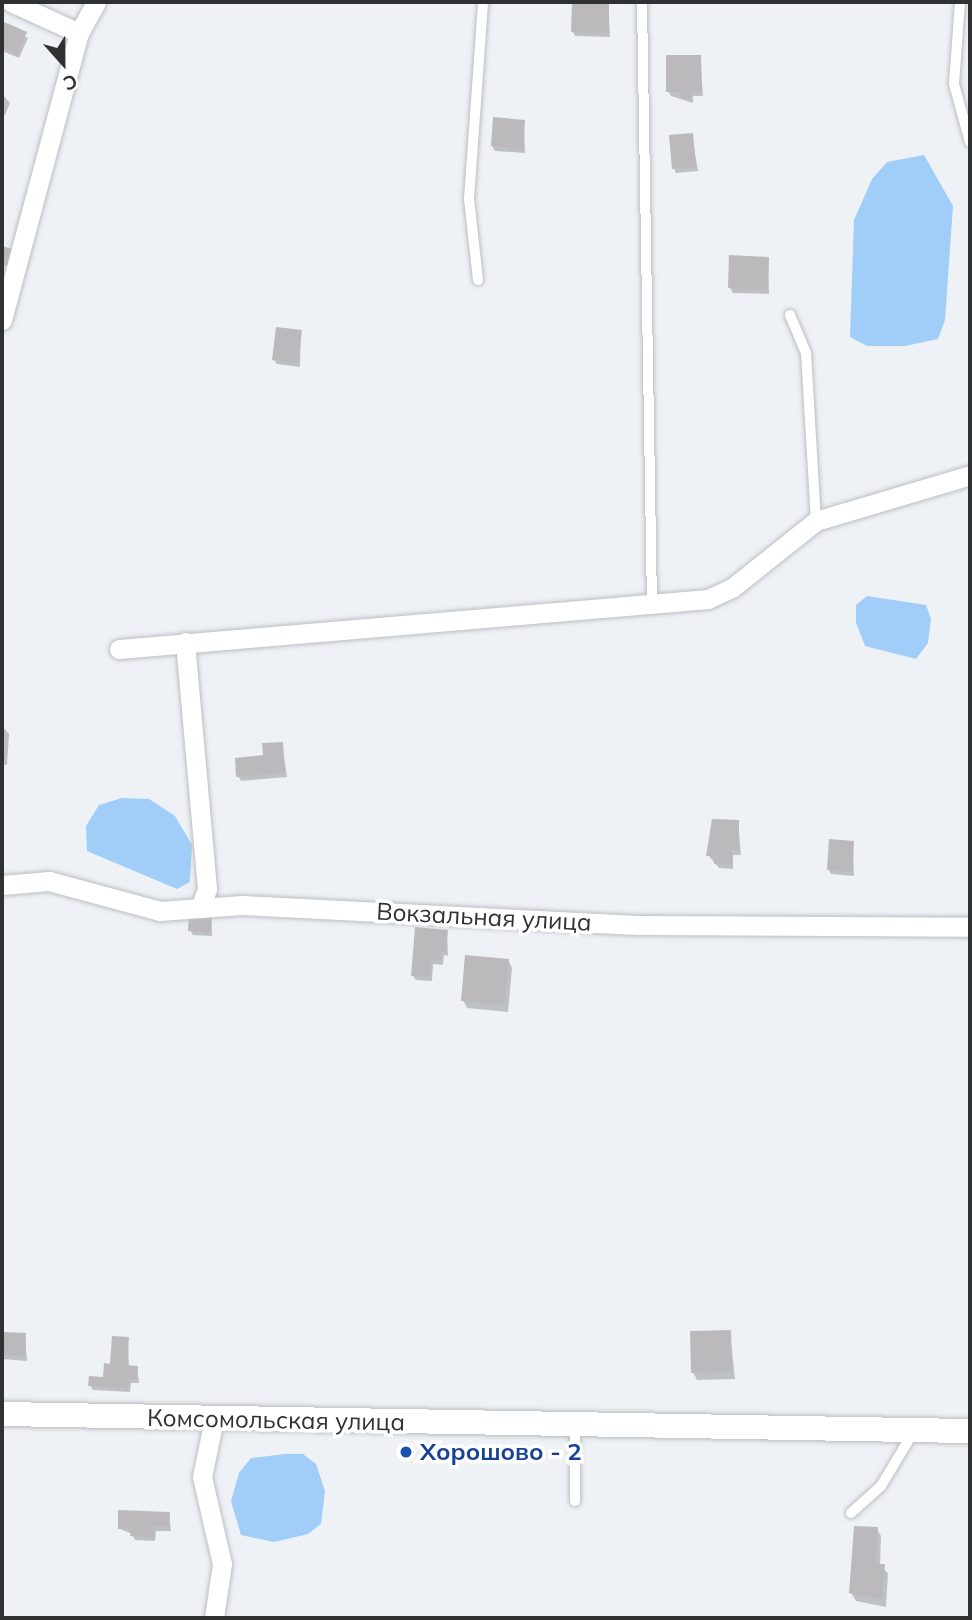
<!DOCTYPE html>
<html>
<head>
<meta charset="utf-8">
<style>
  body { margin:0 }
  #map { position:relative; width:972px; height:1620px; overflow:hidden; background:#eef2f6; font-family:Mulish,sans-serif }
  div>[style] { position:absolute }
  .water>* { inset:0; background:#a1cef8 }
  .shadow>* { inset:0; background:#0003 }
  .building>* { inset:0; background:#bcb9bd }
  .roads { filter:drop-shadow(0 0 2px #bbbec2) drop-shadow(0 0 2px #bbbec2) }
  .service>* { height:10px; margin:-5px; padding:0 5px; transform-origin:5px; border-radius:5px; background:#fff }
  .minor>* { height:19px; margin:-9.5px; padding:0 9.5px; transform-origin:9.5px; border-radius:9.5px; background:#fff }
  .tertiary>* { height:24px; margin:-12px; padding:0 12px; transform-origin:12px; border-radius:12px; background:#fff }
  .dots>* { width:19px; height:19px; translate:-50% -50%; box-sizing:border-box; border:4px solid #fff; border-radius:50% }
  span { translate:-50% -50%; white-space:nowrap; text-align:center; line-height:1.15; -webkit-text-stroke:7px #fff; paint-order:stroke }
  .street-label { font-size:24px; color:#2f3132 }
  .transit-label { font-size:24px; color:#164399; font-weight:700 }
  .left { translate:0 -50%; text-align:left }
  .frame { position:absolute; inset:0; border:4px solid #2f3132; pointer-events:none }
  .north { position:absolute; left:28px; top:28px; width:70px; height:70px; -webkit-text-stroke:5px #fff; paint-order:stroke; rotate:159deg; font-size:19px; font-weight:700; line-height:28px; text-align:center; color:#2f3132 }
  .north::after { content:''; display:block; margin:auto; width:24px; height:32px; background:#2f3132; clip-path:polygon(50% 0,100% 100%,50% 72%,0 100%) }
</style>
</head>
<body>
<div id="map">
  <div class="water">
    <i style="clip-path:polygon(924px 155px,953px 206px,945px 320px,938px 339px,905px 346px,867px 346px,850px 337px,854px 220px,872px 179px,887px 162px)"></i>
    <i style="clip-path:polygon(867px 596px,926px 605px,931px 619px,928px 643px,916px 659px,865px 646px,856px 623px,856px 605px)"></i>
    <i style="clip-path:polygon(122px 798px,149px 799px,175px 816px,192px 845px,190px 882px,177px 889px,87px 851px,86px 826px,99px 805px)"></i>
    <i style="clip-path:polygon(285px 1454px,303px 1454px,316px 1464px,325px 1491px,321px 1524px,308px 1534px,274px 1542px,241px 1535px,231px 1501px,239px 1473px,251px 1458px)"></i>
  </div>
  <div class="shadow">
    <i style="clip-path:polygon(608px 3px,610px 37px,575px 36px,573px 32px)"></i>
    <i style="clip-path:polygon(2px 23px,28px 38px,19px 58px,2px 51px)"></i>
    <i style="clip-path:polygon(700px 57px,703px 96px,693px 96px,693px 103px,671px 96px,668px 91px)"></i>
    <i style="clip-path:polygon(2px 94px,10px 103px,5px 115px,2px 114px)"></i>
    <i style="clip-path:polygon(524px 121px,525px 153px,495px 151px,492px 146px)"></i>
    <i style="clip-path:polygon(692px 135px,698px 171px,676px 173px,674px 168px)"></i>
    <i style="clip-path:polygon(768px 258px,769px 294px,733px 293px,730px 288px)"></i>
    <i style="clip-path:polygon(301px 332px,300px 367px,277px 364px,274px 360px)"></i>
    <i style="clip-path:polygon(2px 726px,9px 734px,7px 765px,2px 764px)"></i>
    <i style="clip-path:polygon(282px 743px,287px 777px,241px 781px,238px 776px)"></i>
    <i style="clip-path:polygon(738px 821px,741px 855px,733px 855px,733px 869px,719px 868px,708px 855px)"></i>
    <i style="clip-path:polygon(853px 843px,854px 876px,831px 874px,829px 870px)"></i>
    <i style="clip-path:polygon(211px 915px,212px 936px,193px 935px,190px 930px)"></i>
    <i style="clip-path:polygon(447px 931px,448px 956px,444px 955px,443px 965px,433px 964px,432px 981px,416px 980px,413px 976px)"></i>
    <i style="clip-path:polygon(508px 960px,512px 968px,508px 1012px,467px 1008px,463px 1000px)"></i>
    <i style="clip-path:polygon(730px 1332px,735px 1379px,697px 1380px,693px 1372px)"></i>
    <i style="clip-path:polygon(2px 1333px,25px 1335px,27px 1361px,2px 1359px)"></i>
    <i style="clip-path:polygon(128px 1339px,129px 1367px,137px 1367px,139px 1383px,131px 1383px,130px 1392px,93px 1390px,90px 1385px,104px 1379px)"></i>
    <i style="clip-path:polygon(169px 1514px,171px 1531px,156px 1531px,155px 1541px,135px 1540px,132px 1534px,120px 1529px)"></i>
    <i style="clip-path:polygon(877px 1529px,881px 1536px,880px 1566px,888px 1573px,886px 1607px,856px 1601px,851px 1593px)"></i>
  </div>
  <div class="building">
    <i style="clip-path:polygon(572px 2px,609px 2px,609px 33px,571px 32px)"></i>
    <i style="clip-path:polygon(2px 21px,27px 32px,17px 55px,2px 48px)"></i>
    <i style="clip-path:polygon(666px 55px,701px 55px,702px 91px,691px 91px,691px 99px,681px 99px,681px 92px,666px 92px)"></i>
    <i style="clip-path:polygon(493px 117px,525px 120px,523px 149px,491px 146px)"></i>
    <i style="clip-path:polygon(693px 133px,696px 167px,672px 169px,669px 135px)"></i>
    <i style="clip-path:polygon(2px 246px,12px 249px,8px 266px,2px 265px)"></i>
    <i style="clip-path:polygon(729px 255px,769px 257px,768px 290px,728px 288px)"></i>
    <i style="clip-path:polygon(276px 327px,302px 330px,298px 363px,272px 360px)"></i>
    <i style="clip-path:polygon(283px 742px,285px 773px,236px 777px,235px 758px,263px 755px,262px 743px)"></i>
    <i style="clip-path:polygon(712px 819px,739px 820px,739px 851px,732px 850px,732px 864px,714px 864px,714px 856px,706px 856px)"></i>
    <i style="clip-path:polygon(829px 839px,854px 841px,852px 872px,827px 870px)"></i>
    <i style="clip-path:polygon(189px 913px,212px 914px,211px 932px,188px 931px)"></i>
    <i style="clip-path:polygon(415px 927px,448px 930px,446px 952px,442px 951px,441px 960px,431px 960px,430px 977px,411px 976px)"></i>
    <i style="clip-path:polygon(465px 955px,509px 959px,505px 1005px,461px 1001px)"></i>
    <i style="clip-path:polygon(731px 1330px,732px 1371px,691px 1373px,690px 1331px)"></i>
    <i style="clip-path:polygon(2px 1332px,26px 1333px,25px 1357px,2px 1355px)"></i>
    <i style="clip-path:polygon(112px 1336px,129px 1337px,127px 1365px,138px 1366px,137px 1379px,129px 1379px,128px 1388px,88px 1386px,89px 1376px,103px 1377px,104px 1363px,110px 1364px)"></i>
    <i style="clip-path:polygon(118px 1510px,170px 1512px,169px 1527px,154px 1526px,154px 1537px,130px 1536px,131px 1529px,118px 1529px)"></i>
    <i style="clip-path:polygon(854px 1526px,878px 1527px,876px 1564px,885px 1564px,882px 1600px,849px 1593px)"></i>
  </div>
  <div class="roads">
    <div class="service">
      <i style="left:642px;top:2px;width:600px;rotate:89.05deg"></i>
      <i style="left:960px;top:2px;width:82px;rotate:94.2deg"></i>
      <i style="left:954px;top:84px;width:60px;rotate:74.6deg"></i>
      <i style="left:478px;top:280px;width:81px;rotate:-96.3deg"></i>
      <i style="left:469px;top:199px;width:197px;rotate:-85.9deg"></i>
      <i style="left:790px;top:315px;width:41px;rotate:67.2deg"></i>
      <i style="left:806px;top:353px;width:168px;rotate:86.6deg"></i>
      <i style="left:575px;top:1425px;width:76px;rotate:90deg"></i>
      <i style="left:851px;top:1513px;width:40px;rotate:-42deg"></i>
      <i style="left:881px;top:1486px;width:64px;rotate:-59deg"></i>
    </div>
    <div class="minor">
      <i style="left:11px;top:2px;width:75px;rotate:24.5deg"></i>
      <i style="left:2px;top:320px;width:297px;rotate:-75deg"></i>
      <i style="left:79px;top:33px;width:35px;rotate:-61deg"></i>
      <i style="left:185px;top:642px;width:248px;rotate:84.9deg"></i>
      <i style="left:207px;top:889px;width:20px;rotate:110deg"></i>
      <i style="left:119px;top:649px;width:591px;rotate:-4.85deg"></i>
      <i style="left:708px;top:599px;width:26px;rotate:-25deg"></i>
      <i style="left:732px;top:588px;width:107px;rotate:-38.6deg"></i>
      <i style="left:816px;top:521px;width:161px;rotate:-16.6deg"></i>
      <i style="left:2px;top:885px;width:47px;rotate:-4.9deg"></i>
      <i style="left:49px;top:881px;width:115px;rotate:15.1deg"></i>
      <i style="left:160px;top:911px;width:82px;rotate:-4.2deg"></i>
      <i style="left:242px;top:905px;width:400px;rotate:2.9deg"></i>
      <i style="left:641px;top:925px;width:329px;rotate:0.3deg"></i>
      <i style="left:214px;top:1618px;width:55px;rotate:-81.6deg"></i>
      <i style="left:222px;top:1564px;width:89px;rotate:-102.9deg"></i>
      <i style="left:202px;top:1477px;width:59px;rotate:-78.3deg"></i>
    </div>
    <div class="tertiary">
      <i style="left:2px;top:1414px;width:968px;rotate:1.01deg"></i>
    </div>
  </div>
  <div class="dots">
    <i style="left:406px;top:1452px;background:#1a4fb4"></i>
  </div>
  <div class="street-label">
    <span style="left:484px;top:917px;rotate:3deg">Вокзальная улица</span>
    <span style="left:276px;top:1420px;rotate:1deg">Комсомольская улица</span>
  </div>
  <div class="transit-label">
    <span class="left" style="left:420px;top:1452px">Хорошово - 2</span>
  </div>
  <div class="frame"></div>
  <div class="north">С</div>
</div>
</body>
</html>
